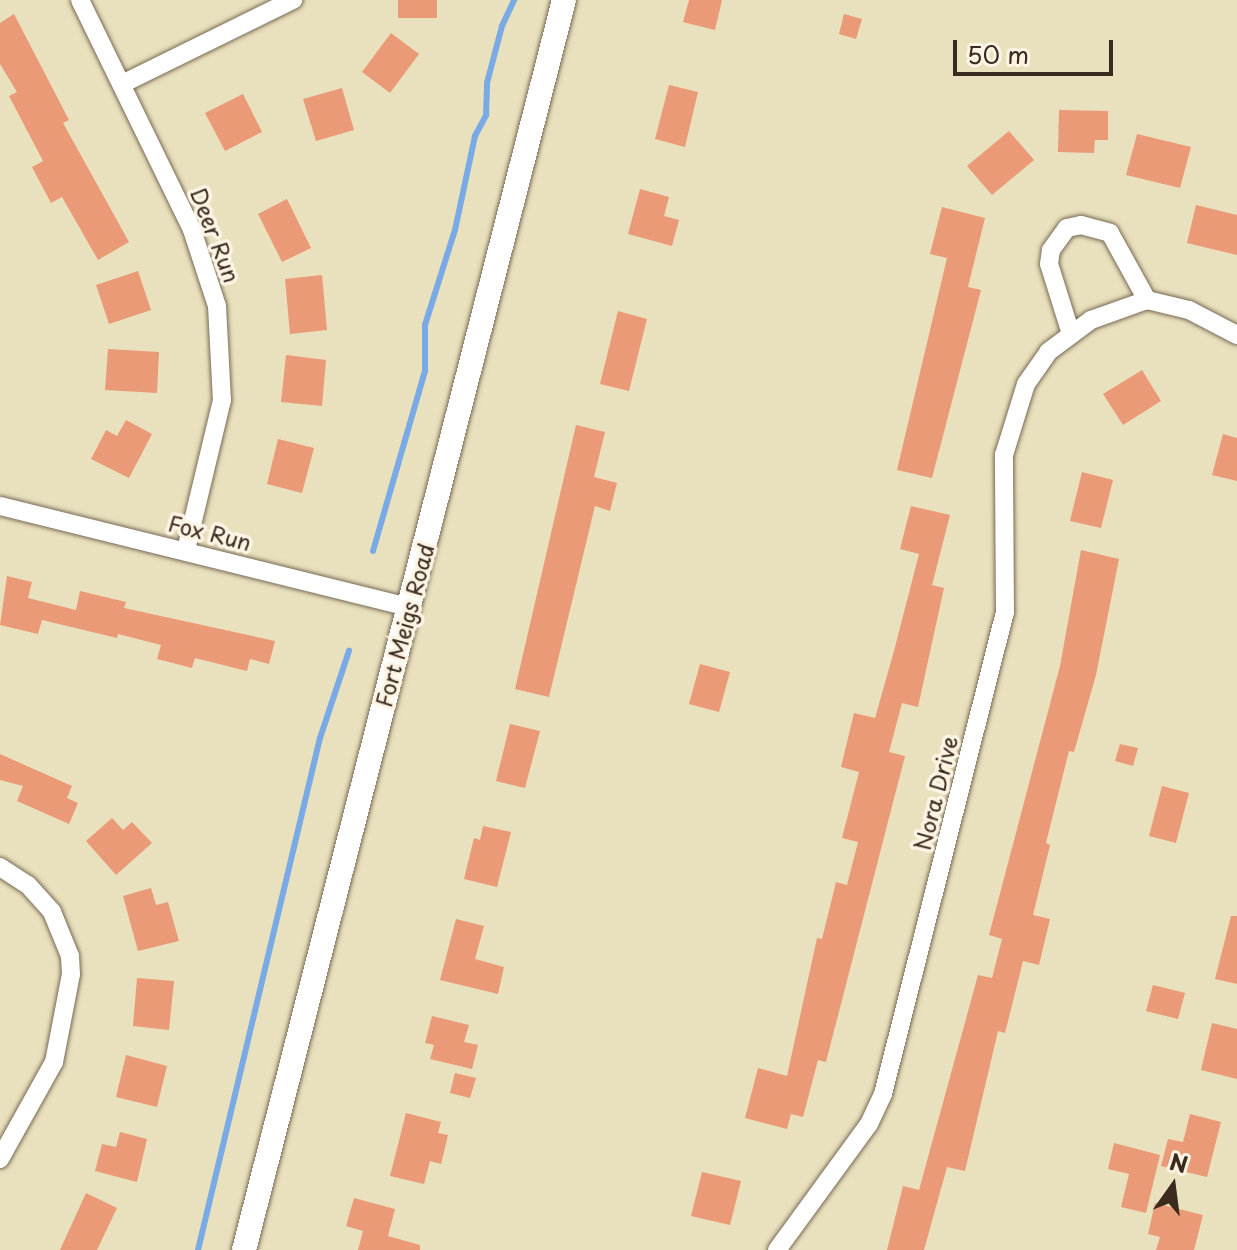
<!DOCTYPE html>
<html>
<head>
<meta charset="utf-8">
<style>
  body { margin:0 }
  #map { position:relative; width:1237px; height:1250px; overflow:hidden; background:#e9e1bd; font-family:"Playpen Sans",sans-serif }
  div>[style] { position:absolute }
  .stream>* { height:6px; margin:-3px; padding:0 3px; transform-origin:3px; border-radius:3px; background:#7aaae5 }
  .building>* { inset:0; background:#ea9a77 }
  .roads { filter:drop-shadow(0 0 2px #786a56) drop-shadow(0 0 2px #786a56) }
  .minor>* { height:18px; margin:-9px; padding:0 9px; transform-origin:9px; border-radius:9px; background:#fff }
  .tertiary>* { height:24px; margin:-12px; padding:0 12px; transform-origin:12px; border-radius:12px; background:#fff }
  span { translate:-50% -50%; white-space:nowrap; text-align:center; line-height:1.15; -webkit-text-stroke:7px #fcf5e5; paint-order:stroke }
  .street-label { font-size:22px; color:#3b2a1e }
  .north { position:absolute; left:1133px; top:1146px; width:80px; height:80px; -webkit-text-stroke:6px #fcf5e5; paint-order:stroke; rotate:14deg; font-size:22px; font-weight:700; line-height:32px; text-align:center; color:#3b2a1e }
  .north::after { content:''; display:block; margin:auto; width:28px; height:36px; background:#3b2a1e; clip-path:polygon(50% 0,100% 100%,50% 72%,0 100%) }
  .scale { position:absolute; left:953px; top:40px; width:160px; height:36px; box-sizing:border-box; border:4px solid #3b2a1e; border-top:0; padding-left:10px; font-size:24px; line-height:28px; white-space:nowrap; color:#3b2a1e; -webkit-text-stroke:6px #fcf5e5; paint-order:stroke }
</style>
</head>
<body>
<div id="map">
  <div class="stream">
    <i style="left:373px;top:551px;width:187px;rotate:-73.9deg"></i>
    <i style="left:425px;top:371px;width:46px;rotate:-90deg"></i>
    <i style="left:425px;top:325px;width:100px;rotate:-72.5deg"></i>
    <i style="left:455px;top:230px;width:96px;rotate:-78deg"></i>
    <i style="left:475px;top:136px;width:24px;rotate:-62deg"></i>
    <i style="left:486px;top:115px;width:32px;rotate:-88deg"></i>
    <i style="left:487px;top:83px;width:59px;rotate:-75.3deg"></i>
    <i style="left:502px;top:26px;width:29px;rotate:-65deg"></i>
    <i style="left:198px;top:1250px;width:526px;rotate:-76.6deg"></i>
    <i style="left:320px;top:738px;width:92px;rotate:-71.6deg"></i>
  </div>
  <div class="building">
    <i style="clip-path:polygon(398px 0,437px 0,437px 18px,398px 18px)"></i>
    <i style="clip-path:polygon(689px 0,722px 0,715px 30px,683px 22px)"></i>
    <i style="clip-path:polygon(14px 14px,69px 120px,63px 123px,129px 242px,98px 260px,62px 197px,51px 203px,32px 167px,43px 161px,9px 96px,17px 92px,0 64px,0 23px)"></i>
    <i style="clip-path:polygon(844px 14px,862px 19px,856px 39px,839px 34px)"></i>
    <i style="clip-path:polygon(391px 33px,419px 54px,390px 93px,362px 72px)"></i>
    <i style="clip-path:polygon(669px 85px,698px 92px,685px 147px,655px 139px)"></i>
    <i style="clip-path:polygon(342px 88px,354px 130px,316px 141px,303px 99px)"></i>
    <i style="clip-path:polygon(243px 94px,262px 132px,225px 151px,205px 113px)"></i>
    <i style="clip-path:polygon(1059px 110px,1108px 111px,1108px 140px,1095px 140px,1094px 153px,1058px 152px)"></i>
    <i style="clip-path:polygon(1009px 131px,1034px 160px,992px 195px,967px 166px)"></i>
    <i style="clip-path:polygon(1137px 134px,1191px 147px,1180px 188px,1126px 175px)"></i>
    <i style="clip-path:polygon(640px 189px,669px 197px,664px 216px,679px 220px,672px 246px,628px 234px)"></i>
    <i style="clip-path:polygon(287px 199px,311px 248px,282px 262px,258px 214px)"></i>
    <i style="clip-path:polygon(1196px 205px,1237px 215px,1237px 255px,1187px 243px)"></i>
    <i style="clip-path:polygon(942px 207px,985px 218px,968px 287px,981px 290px,932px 478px,897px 470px,947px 258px,930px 254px)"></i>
    <i style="clip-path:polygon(138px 271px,151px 310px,109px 324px,96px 285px)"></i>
    <i style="clip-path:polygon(322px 275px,327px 330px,290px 334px,285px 279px)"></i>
    <i style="clip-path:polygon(618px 311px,647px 319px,629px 391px,600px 384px)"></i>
    <i style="clip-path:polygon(108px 349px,159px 352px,157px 393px,105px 390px)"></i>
    <i style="clip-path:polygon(286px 355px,326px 360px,322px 406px,281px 402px)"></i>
    <i style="clip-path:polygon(1142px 370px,1161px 401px,1123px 425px,1103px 394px)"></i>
    <i style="clip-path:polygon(126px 420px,152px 434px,129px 478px,91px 459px,106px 430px,117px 436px)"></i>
    <i style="clip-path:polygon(576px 425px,605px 432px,594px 477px,617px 483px,610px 511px,595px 506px,549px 697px,515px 689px)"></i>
    <i style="clip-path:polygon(1223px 434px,1237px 438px,1237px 481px,1212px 475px)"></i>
    <i style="clip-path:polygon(278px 439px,314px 448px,302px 493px,267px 484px)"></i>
    <i style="clip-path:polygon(1082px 472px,1113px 480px,1101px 528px,1070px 521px)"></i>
    <i style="clip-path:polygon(911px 506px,950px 515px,932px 585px,944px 588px,918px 707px,902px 703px,889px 752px,905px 756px,826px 1062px,818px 1060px,803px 1117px,791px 1114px,787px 1129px,745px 1118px,758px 1068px,787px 1076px,817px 938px,822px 939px,836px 882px,847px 885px,858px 842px,842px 838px,859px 772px,841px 767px,854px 713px,875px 718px,894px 651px,919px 554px,900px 549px)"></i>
    <i style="clip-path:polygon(1081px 550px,1119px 559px,1096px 675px,1074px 752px,1069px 751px,1046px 843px,1050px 845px,1033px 915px,1050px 919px,1039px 965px,1023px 961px,1005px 1033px,998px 1031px,965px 1171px,947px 1167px,924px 1250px,887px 1250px,903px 1186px,919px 1190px,978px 975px,992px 978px,1002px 939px,989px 935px,1060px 666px)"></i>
    <i style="clip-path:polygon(7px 576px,32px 582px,28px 598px,76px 610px,80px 591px,126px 602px,124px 608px,275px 641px,269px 664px,250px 659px,247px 671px,195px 658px,192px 668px,157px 659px,161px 645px,118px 634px,117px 638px,42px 620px,38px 634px,0 625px)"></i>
    <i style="clip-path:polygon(700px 664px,730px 672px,719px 712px,689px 704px)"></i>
    <i style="clip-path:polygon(510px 724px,540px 731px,525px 788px,496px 781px)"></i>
    <i style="clip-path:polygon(1120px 744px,1138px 748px,1133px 766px,1115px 761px)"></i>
    <i style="clip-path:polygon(0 754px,72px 786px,67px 798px,78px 803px,69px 824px,17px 801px,23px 786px,0 780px)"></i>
    <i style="clip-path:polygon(1162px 786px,1189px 793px,1176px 843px,1149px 836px)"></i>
    <i style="clip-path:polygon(112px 818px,123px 830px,132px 822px,152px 843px,116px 875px,86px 841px)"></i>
    <i style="clip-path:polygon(483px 826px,511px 832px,497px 887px,464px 879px,474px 838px,480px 840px)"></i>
    <i style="clip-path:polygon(151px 888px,156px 905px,168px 902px,179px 941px,138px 951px,123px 896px)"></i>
    <i style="clip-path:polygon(1231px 916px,1237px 916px,1237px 984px,1215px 979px)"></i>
    <i style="clip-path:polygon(456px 919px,484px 926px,475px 959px,504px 967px,498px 994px,440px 980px)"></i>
    <i style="clip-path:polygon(137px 978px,174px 981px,169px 1030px,133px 1026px)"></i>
    <i style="clip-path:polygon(1153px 985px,1185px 993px,1178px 1019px,1146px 1011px)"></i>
    <i style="clip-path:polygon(432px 1016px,469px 1025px,464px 1042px,478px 1045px,472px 1069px,430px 1059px,434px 1045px,425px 1043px)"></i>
    <i style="clip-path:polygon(1212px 1023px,1237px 1029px,1237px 1079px,1201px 1070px)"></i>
    <i style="clip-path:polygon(126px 1055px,167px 1066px,157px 1107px,116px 1097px)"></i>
    <i style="clip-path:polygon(455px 1073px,476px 1078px,470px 1098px,450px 1093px)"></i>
    <i style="clip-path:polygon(406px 1113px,441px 1122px,438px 1133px,448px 1135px,441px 1164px,430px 1161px,424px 1184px,390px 1176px)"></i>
    <i style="clip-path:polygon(1190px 1114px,1221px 1122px,1207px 1177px,1161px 1166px,1168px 1139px,1183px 1142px)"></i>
    <i style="clip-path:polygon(120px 1132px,147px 1139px,137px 1182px,95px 1171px,102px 1144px,116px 1147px)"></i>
    <i style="clip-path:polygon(1114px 1143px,1160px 1155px,1146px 1213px,1121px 1207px,1129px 1174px,1108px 1169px)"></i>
    <i style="clip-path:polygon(702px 1172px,741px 1181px,730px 1225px,691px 1216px)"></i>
    <i style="clip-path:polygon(86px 1193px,117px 1208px,97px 1250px,60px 1250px)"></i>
    <i style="clip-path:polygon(354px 1198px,395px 1209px,388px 1236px,420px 1245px,420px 1250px,358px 1250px,363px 1231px,346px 1226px)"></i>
    <i style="clip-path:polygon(1155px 1203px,1203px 1215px,1194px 1250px,1156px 1250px,1160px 1237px,1148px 1234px)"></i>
  </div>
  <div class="roads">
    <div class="minor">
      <i style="left:80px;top:0;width:256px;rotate:64deg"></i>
      <i style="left:192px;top:230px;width:80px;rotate:71.8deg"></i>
      <i style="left:217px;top:306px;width:94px;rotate:87deg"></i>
      <i style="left:222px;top:400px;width:154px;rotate:103.5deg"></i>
      <i style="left:122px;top:84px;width:191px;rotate:-26.2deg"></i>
      <i style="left:1071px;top:334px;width:73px;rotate:-107.4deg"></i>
      <i style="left:1049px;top:264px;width:14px;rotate:-82deg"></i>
      <i style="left:1051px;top:250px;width:27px;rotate:-54deg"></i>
      <i style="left:1067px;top:228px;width:14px;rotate:-12deg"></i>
      <i style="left:1081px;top:225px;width:30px;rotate:15deg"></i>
      <i style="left:1110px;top:233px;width:77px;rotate:61.1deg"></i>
      <i style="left:0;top:506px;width:420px;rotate:13.9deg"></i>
      <i style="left:0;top:867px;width:33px;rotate:33deg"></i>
      <i style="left:28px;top:885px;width:36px;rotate:48deg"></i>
      <i style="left:52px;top:912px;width:48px;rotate:67.8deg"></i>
      <i style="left:70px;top:956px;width:18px;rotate:87deg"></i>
      <i style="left:71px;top:974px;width:90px;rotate:100.9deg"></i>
      <i style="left:54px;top:1062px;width:111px;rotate:119.1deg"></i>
      <i style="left:777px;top:1250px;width:156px;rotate:-53.9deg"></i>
      <i style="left:869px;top:1124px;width:33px;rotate:-65deg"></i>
      <i style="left:883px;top:1094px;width:496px;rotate:-75.8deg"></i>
      <i style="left:1005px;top:613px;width:158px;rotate:-90.4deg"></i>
      <i style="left:1004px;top:455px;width:74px;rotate:-72.8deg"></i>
      <i style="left:1026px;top:384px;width:39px;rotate:-55deg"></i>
      <i style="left:1048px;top:352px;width:54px;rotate:-36.7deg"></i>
      <i style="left:1091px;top:320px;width:59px;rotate:-19.7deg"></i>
      <i style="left:1147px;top:300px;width:43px;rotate:13.4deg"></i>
      <i style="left:1189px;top:310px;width:54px;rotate:27.5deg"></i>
    </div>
    <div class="tertiary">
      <i style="left:244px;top:1250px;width:1290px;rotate:-75.64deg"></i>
    </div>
  </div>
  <div class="street-label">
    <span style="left:216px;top:235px;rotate:69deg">Deer Run</span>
    <span style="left:210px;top:532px;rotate:14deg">Fox Run</span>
    <span style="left:404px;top:625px;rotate:-75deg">Fort Meigs Road</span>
    <span style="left:935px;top:793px;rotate:-76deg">Nora Drive</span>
  </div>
  <div class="north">N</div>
  <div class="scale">50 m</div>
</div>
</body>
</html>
